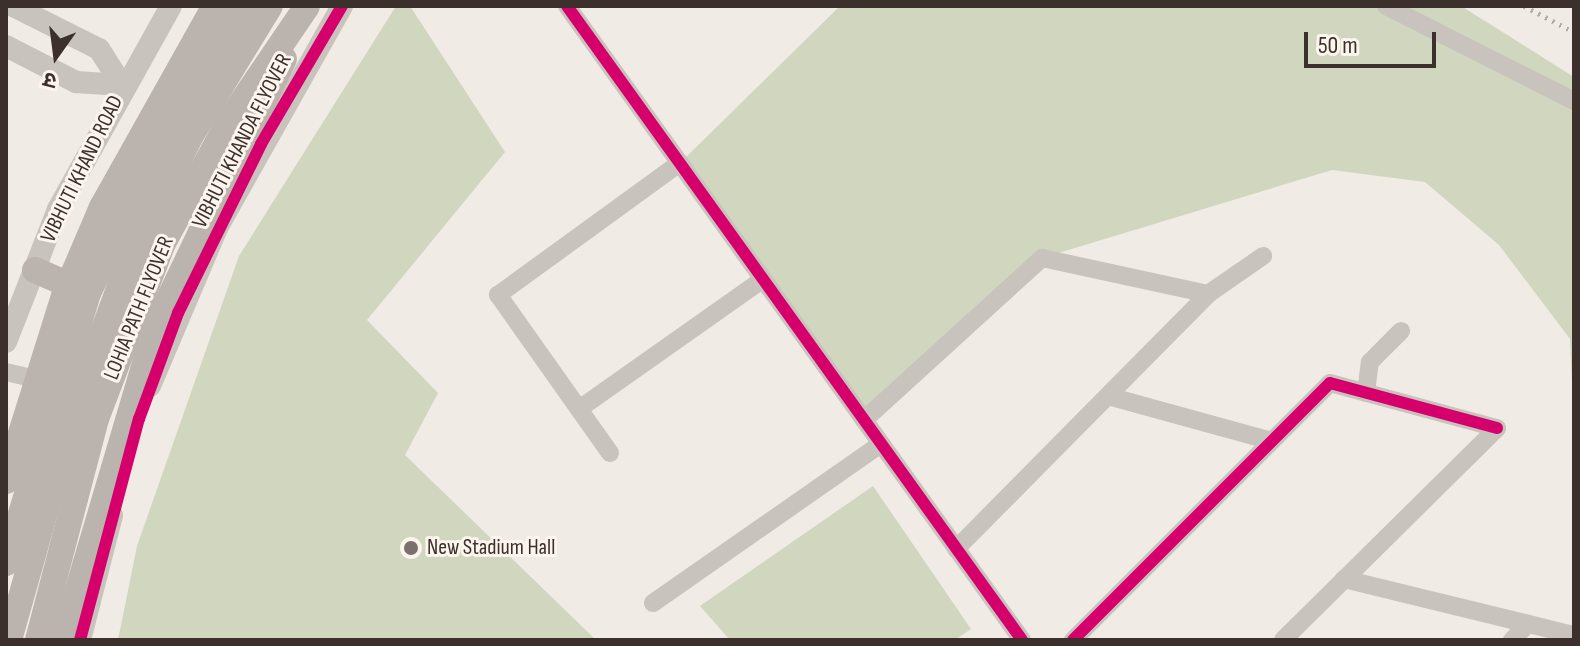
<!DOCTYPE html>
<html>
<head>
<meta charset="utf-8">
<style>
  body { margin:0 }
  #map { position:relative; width:1580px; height:646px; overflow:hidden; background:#f0ebe5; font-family:"Sofia Sans Condensed","Noto Sans Devanagari",sans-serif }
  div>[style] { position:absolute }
  .green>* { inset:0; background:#d1d6bf }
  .minor>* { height:18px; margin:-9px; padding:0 9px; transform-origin:9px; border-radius:9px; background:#c9c3be }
  .tertiary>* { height:22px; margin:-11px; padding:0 11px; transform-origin:11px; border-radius:11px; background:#c9c3be }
  .secondary>* { height:26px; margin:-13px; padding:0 13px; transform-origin:13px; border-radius:13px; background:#bab3ae }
  .rail>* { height:5px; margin-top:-2.5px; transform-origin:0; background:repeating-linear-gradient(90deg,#b1aca8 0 2px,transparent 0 8px) }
  .cycleway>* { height:12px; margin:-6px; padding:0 6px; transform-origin:6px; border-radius:6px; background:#d6006c }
  .dots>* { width:22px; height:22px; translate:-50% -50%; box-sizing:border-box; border:4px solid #fbf5ee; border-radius:50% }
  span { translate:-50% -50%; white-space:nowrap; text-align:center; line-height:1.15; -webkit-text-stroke:6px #fbf5ee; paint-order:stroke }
  .street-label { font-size:22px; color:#3b302b }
  .poi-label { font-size:22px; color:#3b302b }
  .left { translate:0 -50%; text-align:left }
  .frame { position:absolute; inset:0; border:8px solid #3b302b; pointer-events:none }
  .north { position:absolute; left:16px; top:16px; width:80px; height:80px; -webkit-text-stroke:6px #fbf5ee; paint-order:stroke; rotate:194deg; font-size:22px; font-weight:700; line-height:32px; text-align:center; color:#3b302b }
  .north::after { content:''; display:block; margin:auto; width:28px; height:36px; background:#3b302b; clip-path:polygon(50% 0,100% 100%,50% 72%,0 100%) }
  .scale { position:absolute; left:1304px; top:32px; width:132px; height:36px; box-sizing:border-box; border:4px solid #3b302b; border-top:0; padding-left:10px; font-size:24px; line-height:28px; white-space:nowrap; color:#3b302b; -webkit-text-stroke:6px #fbf5ee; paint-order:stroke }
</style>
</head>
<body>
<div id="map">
  <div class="green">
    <i style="clip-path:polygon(396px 6px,410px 6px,505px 152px,367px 320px,438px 393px,405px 455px,596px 640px,118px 640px,137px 546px,239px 256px)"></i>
    <i style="clip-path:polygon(840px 6px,1461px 6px,1574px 77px,1574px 426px,1570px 339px,1499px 245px,1425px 182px,1332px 170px,1042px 258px,864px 420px,680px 163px)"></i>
    <i style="clip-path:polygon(873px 486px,971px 629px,955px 640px,730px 640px,700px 606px)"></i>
  </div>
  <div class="minor">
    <i style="left:567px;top:6px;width:780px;rotate:54.33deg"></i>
    <i style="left:1386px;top:6px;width:211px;rotate:26.8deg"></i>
    <i style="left:6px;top:372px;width:44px;rotate:13.1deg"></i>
    <i style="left:1366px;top:393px;width:31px;rotate:-83deg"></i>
    <i style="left:1370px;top:362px;width:44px;rotate:-45deg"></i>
    <i style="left:1108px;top:396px;width:169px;rotate:15.4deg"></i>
    <i style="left:579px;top:409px;width:225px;rotate:-35.2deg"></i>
    <i style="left:864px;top:420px;width:241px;rotate:-42.3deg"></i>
    <i style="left:1042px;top:258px;width:170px;rotate:12.2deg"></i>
    <i style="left:610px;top:453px;width:194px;rotate:-125.3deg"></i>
    <i style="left:498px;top:295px;width:225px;rotate:-36deg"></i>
    <i style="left:956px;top:549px;width:359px;rotate:-45.3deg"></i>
    <i style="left:1208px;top:294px;width:67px;rotate:-34.6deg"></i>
    <i style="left:1344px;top:579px;width:237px;rotate:13.7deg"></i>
    <i style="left:653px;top:603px;width:278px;rotate:-34.9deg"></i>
    <i style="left:1073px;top:640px;width:363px;rotate:-45deg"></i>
    <i style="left:1330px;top:383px;width:173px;rotate:15.1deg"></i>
    <i style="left:1283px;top:640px;width:301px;rotate:-44.7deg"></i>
    <i style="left:1512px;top:640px;width:23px;rotate:-45deg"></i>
  </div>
  <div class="tertiary">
    <i style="left:13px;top:6px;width:96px;rotate:26.6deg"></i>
    <i style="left:99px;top:49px;width:43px;rotate:57.4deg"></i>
    <i style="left:6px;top:46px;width:79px;rotate:27.2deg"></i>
    <i style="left:76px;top:82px;width:46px;rotate:3.7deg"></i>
    <i style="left:6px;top:342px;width:143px;rotate:-68.6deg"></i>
    <i style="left:58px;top:209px;width:232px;rotate:-60.9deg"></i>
    <i style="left:150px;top:386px;width:172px;rotate:-67deg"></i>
    <i style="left:217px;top:228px;width:255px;rotate:-60.6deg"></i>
    <i style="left:80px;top:640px;width:129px;rotate:-75.6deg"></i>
  </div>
  <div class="secondary">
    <i style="left:35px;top:270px;width:55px;rotate:23.7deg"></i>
    <i style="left:6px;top:481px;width:194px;rotate:-72.6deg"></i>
    <i style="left:64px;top:296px;width:97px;rotate:-66.9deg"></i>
    <i style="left:102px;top:207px;width:231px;rotate:-60.7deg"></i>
    <i style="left:6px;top:563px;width:282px;rotate:-73.1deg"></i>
    <i style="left:88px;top:293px;width:193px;rotate:-63.8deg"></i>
    <i style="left:173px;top:120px;width:134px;rotate:-58.4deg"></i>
    <i style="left:9px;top:640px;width:236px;rotate:-74.3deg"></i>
    <i style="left:73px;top:413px;width:153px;rotate:-69.7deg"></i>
    <i style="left:126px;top:270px;width:148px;rotate:-64.3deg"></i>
    <i style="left:190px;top:137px;width:153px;rotate:-58.6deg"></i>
    <i style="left:38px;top:640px;width:228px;rotate:-75.3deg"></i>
    <i style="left:96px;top:419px;width:188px;rotate:-69.2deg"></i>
    <i style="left:163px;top:243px;width:142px;rotate:-61.5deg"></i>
    <i style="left:231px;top:118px;width:135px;rotate:-55.8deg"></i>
    <i style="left:63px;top:640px;width:327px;rotate:-73.5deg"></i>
    <i style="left:156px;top:326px;width:296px;rotate:-64.4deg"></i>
  </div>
  <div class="rail">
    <i style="left:1524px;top:6px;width:56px;rotate:27.5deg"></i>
  </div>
  <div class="cycleway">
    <i style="left:567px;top:6px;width:780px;rotate:54.33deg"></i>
    <i style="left:80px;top:640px;width:229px;rotate:-75.1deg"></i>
    <i style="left:139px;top:419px;width:113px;rotate:-69.8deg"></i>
    <i style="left:178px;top:313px;width:188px;rotate:-63.8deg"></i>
    <i style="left:261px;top:144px;width:160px;rotate:-59.6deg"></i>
    <i style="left:1073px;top:640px;width:363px;rotate:-45deg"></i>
    <i style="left:1330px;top:383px;width:173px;rotate:15.1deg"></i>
  </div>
  <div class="dots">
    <i style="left:411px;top:548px;background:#7a716c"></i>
  </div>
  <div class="street-label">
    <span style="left:242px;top:141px;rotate:-63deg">VIBHUTI KHANDA FLYOVER</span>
    <span style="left:82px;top:169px;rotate:-64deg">VIBHUTI KHAND ROAD</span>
    <span style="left:139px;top:308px;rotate:-68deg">LOHIA PATH FLYOVER</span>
  </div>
  <div class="poi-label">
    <span class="left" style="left:427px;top:548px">New Stadium Hall</span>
  </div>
  <div class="frame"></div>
  <div class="north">उ</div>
  <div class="scale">50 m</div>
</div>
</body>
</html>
